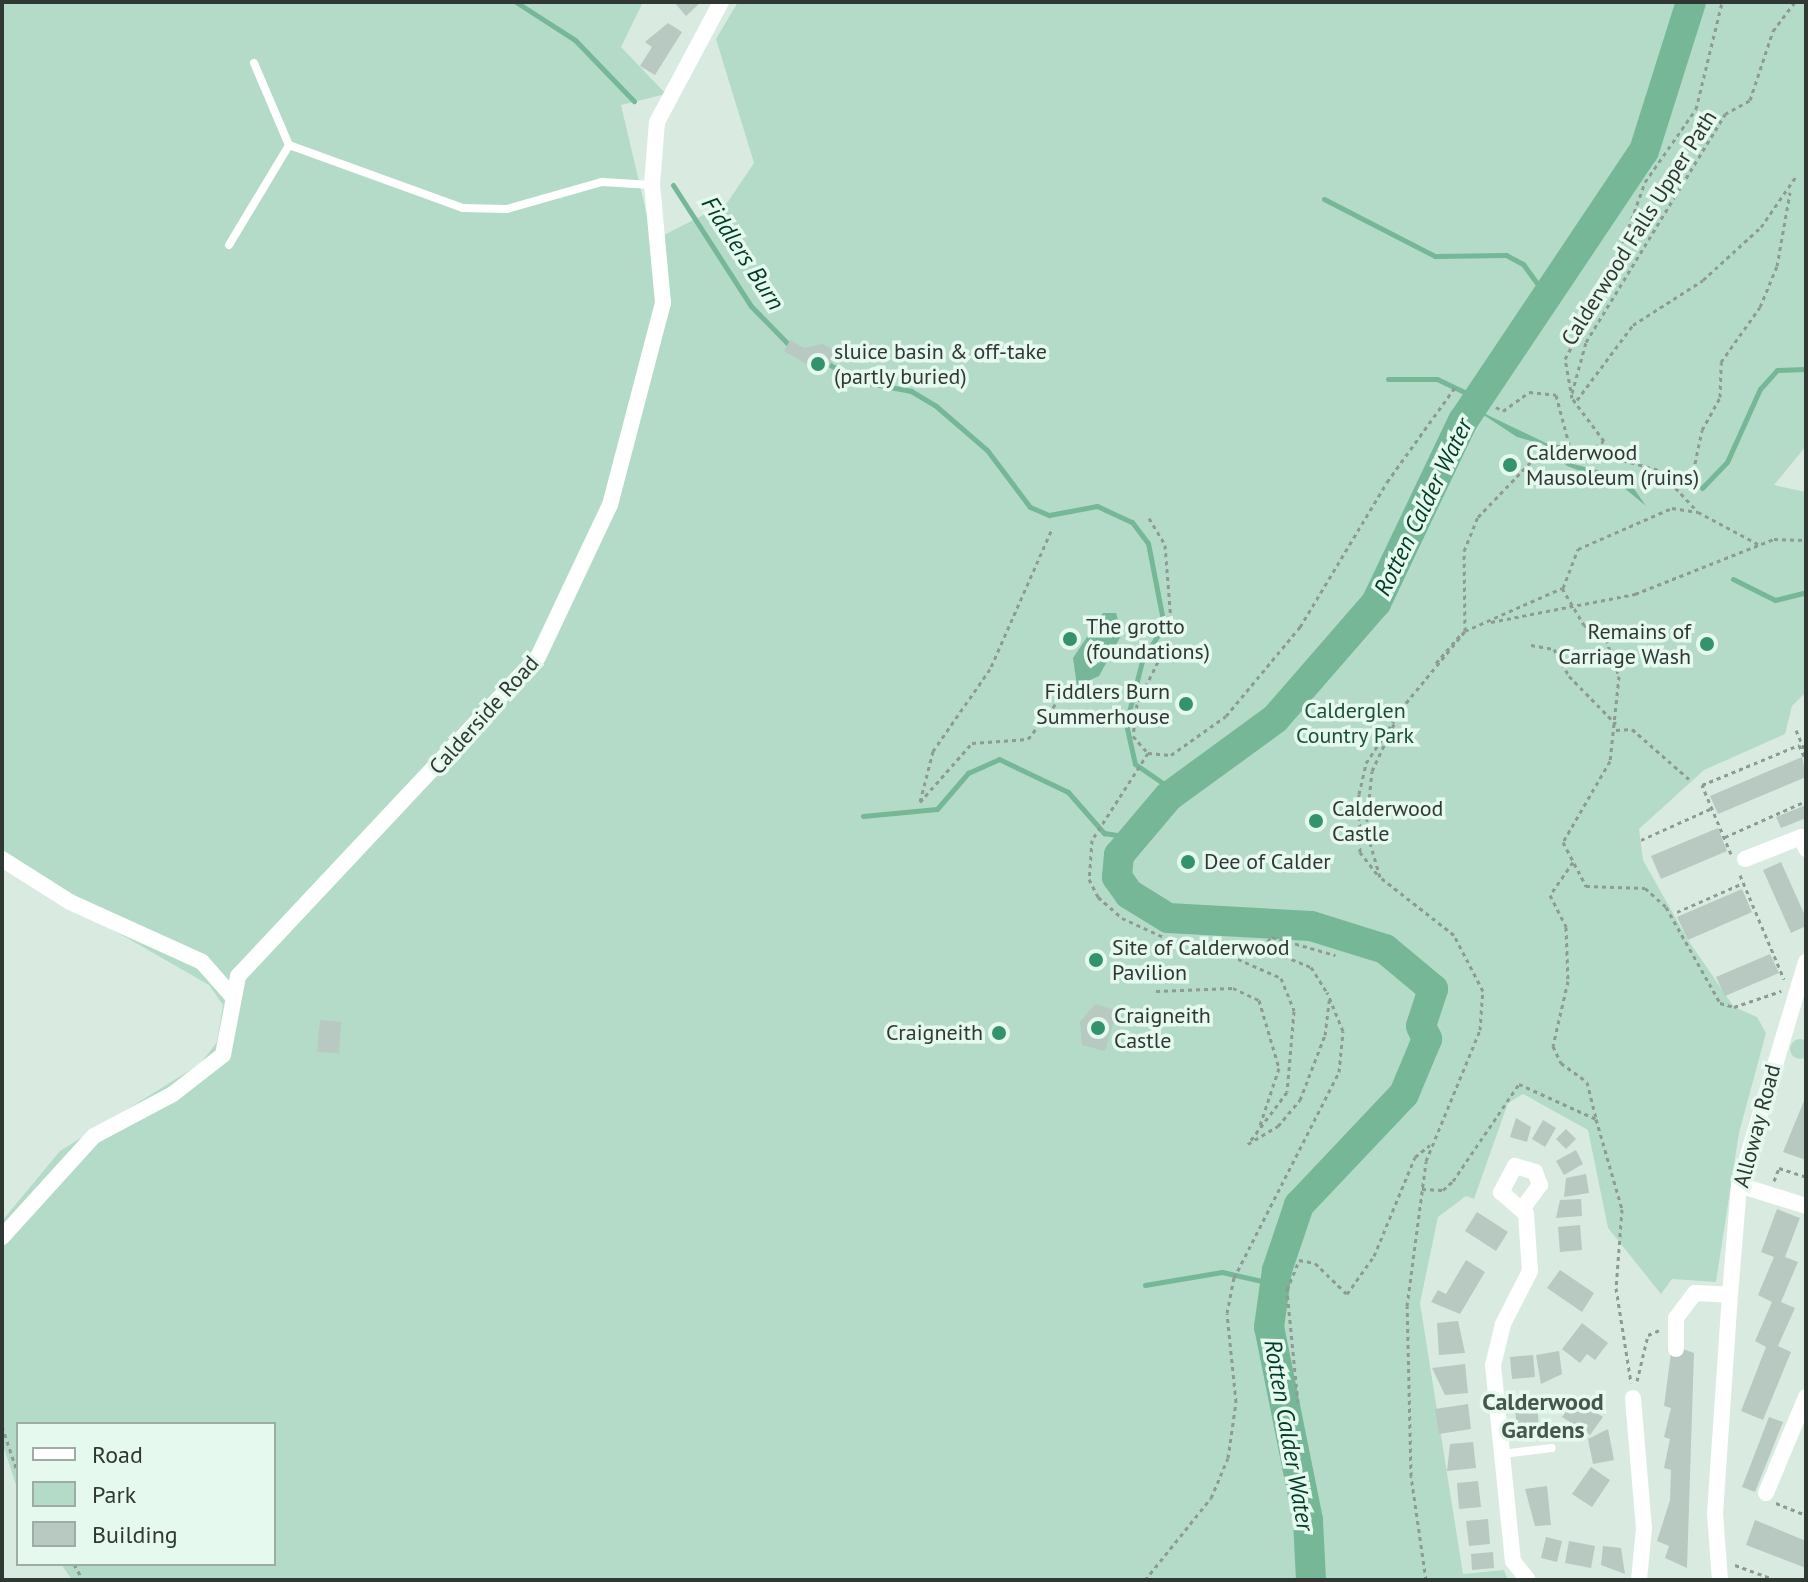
<!DOCTYPE html>
<html>
<head>
<meta charset="utf-8">
<style>
  body { margin:0 }
  #map { position:relative; width:1808px; height:1582px; overflow:hidden; background:#d9ebe1; font-family:"PT Sans",sans-serif }
  div>[style] { position:absolute }
  .green>* { inset:0; background:#b4dbc7 }
  .round { border-radius:50% }
  .water>* { inset:0; background:#75b797 }
  .stream>* { height:5px; margin:-2.5px; padding:0 2.5px; transform-origin:2.5px; border-radius:2.5px; background:#75b797 }
  .river>* { height:30px; margin:-15px; padding:0 15px; transform-origin:15px; border-radius:15px; background:#75b797 }
  .building>* { inset:0; background:#b7c9c0 }
  .path>* { height:3px; margin-top:-1.5px; transform-origin:0; background:repeating-linear-gradient(90deg,#8d9b93 0 4px,transparent 0 8px) }
  .lane>* { height:8px; margin:-4px; padding:0 4px; transform-origin:4px; border-radius:4px; background:#fff }
  .street>* { height:16px; margin:-8px; padding:0 8px; transform-origin:8px; border-radius:8px; background:#fff }
  .dots>* { width:22px; height:22px; translate:-50% -50%; box-sizing:border-box; border:4px solid #e6f9ef; border-radius:50% }
  span { translate:-50% -50%; white-space:nowrap; text-align:center; line-height:1.15; -webkit-text-stroke:7px #e6f9ef; paint-order:stroke }
  .street-label { font-size:22px; color:#303834 }
  .poi-label { font-size:22px; color:#303834 }
  .left { translate:0 -50%; text-align:left }
  .right { translate:-100% -50%; text-align:right }
  .park-label { font-size:22px; color:#1c503a }
  .water-label { font-size:24px; color:#013b27; font-style:italic }
  .neighbourhood-label { font-size:24px; color:#47574e; font-weight:700 }
  .frame { position:absolute; inset:0; border:4px solid #303834; pointer-events:none }
  .legend { position:absolute; left:16px; top:1422px; width:260px; height:144px; box-sizing:border-box; background:#e6f9ef; border:2px solid #9daca4; margin:0; padding:10px 14px; list-style:none; font-size:24px; color:#303834 }
  .legend li { display:flex; align-items:center; gap:16px; height:40px }
  .legend b { width:40px; border:2px solid #9daca4 }
</style>
</head>
<body>
<div id="map">
  <div class="green">
    <i style="clip-path:polygon(2px 2px,643px 2px,621px 47px,666px 94px,621px 105px,663px 284px,660px 237px,727px 203px,754px 163px,716px 39px,738px 2px,1806px 2px,1806px 446px,1774px 485px,1806px 492px,1806px 692px,1792px 706px,1785px 734px,1704px 770px,1639px 829px,1643px 860px,1688px 940px,1734px 1007px,1757px 1017px,1766px 1033px,1739px 1133px,1716px 1282px,1672px 1279px,1661px 1294px,1608px 1228px,1588px 1130px,1523px 1094px,1508px 1103px,1474px 1199px,1466px 1196px,1438px 1217px,1420px 1303px,1463px 1574px,1504px 1570px,1508px 1580px,72px 1580px,61px 1564px,274px 1564px,274px 1424px,18px 1424px,18px 1491px,2px 1442px,2px 1221px,60px 1151px,200px 1064px,217px 1042px,223px 1005px,209px 985px,2px 866px)"></i>
    <i class="round" style="left:1790px;top:1039px;width:20px;height:20px"></i>
  </div>
  <div class="water">
    <i style="clip-path:polygon(1473px 408px,1548px 444px,1569px 463px,1626px 477px,1646px 506px,1623px 487px,1567px 466px,1543px 444px,1517px 437px)"></i>
    <i style="clip-path:polygon(1103px 613px,1116px 613px,1122px 634px,1099px 676px,1077px 686px,1073px 658px)"></i>
  </div>
  <div class="stream">
    <i style="left:516px;top:2px;width:70px;rotate:32.8deg"></i>
    <i style="left:575px;top:40px;width:85px;rotate:46deg"></i>
    <i style="left:673px;top:185px;width:144px;rotate:57.2deg"></i>
    <i style="left:751px;top:306px;width:57px;rotate:45.7deg"></i>
    <i style="left:1324px;top:199px;width:125px;rotate:27.2deg"></i>
    <i style="left:1435px;top:256px;width:71px;rotate:-0.8deg"></i>
    <i style="left:1506px;top:255px;width:19px;rotate:28deg"></i>
    <i style="left:1523px;top:264px;width:46px;rotate:53.9deg"></i>
    <i style="left:825px;top:362px;width:38px;rotate:30deg"></i>
    <i style="left:858px;top:381px;width:54px;rotate:10.7deg"></i>
    <i style="left:911px;top:391px;width:29px;rotate:31deg"></i>
    <i style="left:936px;top:406px;width:67px;rotate:40.8deg"></i>
    <i style="left:987px;top:450px;width:71px;rotate:53deg"></i>
    <i style="left:1030px;top:507px;width:21px;rotate:23deg"></i>
    <i style="left:1049px;top:515px;width:49px;rotate:-10.6deg"></i>
    <i style="left:1097px;top:506px;width:38px;rotate:25deg"></i>
    <i style="left:1132px;top:522px;width:26px;rotate:53deg"></i>
    <i style="left:1148px;top:543px;width:84px;rotate:79deg"></i>
    <i style="left:1164px;top:625px;width:42px;rotate:121.4deg"></i>
    <i style="left:1142px;top:661px;width:65px;rotate:104.3deg"></i>
    <i style="left:1126px;top:724px;width:41px;rotate:77.3deg"></i>
    <i style="left:1135px;top:764px;width:46px;rotate:34.4deg"></i>
    <i style="left:1388px;top:379px;width:49px"></i>
    <i style="left:1437px;top:379px;width:47px;rotate:25.5deg"></i>
    <i style="left:1702px;top:488px;width:36px;rotate:-46deg"></i>
    <i style="left:1727px;top:462px;width:80px;rotate:-65.7deg"></i>
    <i style="left:1760px;top:389px;width:25px;rotate:-48deg"></i>
    <i style="left:1777px;top:370px;width:29px;rotate:-2deg"></i>
    <i style="left:1733px;top:579px;width:47px;rotate:26.6deg"></i>
    <i style="left:1775px;top:600px;width:32px;rotate:-14deg"></i>
    <i style="left:863px;top:816px;width:74px;rotate:-5.4deg"></i>
    <i style="left:937px;top:809px;width:48px;rotate:-49.3deg"></i>
    <i style="left:968px;top:773px;width:34px;rotate:-24deg"></i>
    <i style="left:999px;top:759px;width:76px;rotate:25.6deg"></i>
    <i style="left:1068px;top:792px;width:55px;rotate:48.7deg"></i>
    <i style="left:1104px;top:833px;width:24px;rotate:9deg"></i>
    <i style="left:1145px;top:1285px;width:78px;rotate:-9.6deg"></i>
    <i style="left:1222px;top:1272px;width:54px;rotate:12.8deg"></i>
  </div>
  <div class="river">
    <i style="left:1311px;top:1580px;width:60px;rotate:-92.9deg"></i>
    <i style="left:1308px;top:1520px;width:197px;rotate:-101.4deg"></i>
    <i style="left:1269px;top:1327px;width:58px;rotate:-82deg"></i>
    <i style="left:1277px;top:1270px;width:69px;rotate:-71.3deg"></i>
    <i style="left:1299px;top:1205px;width:153px;rotate:-46.6deg"></i>
    <i style="left:1404px;top:1094px;width:60px;rotate:-67.3deg"></i>
    <i style="left:1427px;top:1039px;width:14px;rotate:-115deg"></i>
    <i style="left:1421px;top:1026px;width:39px;rotate:-72deg"></i>
    <i style="left:1433px;top:989px;width:62px;rotate:-140.2deg"></i>
    <i style="left:1385px;top:949px;width:77px;rotate:-162.7deg"></i>
    <i style="left:1311px;top:926px;width:143px;rotate:-176.8deg"></i>
    <i style="left:1168px;top:918px;width:46px;rotate:-148.4deg"></i>
    <i style="left:1129px;top:894px;width:21px;rotate:-125deg"></i>
    <i style="left:1117px;top:877px;width:22px;rotate:-85deg"></i>
    <i style="left:1119px;top:855px;width:76px;rotate:-49.8deg"></i>
    <i style="left:1168px;top:797px;width:132px;rotate:-36.1deg"></i>
    <i style="left:1275px;top:719px;width:154px;rotate:-49deg"></i>
    <i style="left:1376px;top:603px;width:202px;rotate:-64.5deg"></i>
    <i style="left:1463px;top:421px;width:325px;rotate:-56.2deg"></i>
    <i style="left:1644px;top:151px;width:156px;rotate:-72.5deg"></i>
  </div>
  <div class="building">
    <i style="clip-path:polygon(674px 2px,701px 2px,686px 16px)"></i>
    <i style="clip-path:polygon(668px 23px,682px 32px,655px 75px,640px 66px,652px 47px,645px 42px)"></i>
    <i style="clip-path:polygon(790px 340px,804px 348px,823px 344px,838px 353px,824px 374px,784px 351px)"></i>
    <i style="clip-path:polygon(1507px 454px,1520px 462px,1512px 475px,1501px 468px)"></i>
    <i class="round" style="left:1180.5px;top:699.5px;width:9px;height:9px"></i>
    <i style="clip-path:polygon(1802px 757px,1806px 777px,1718px 814px,1710px 796px)"></i>
    <i style="clip-path:polygon(1806px 805px,1806px 818px,1781px 828px,1776px 817px)"></i>
    <i style="clip-path:polygon(1718px 828px,1727px 851px,1661px 879px,1651px 856px)"></i>
    <i style="clip-path:polygon(1781px 862px,1806px 918px,1806px 926px,1791px 933px,1763px 870px)"></i>
    <i style="clip-path:polygon(1742px 889px,1752px 912px,1688px 940px,1677px 917px)"></i>
    <i style="clip-path:polygon(1770px 954px,1779px 973px,1725px 996px,1716px 977px)"></i>
    <i style="clip-path:polygon(1095px 1004px,1117px 1011px,1105px 1051px,1082px 1045px,1080px 1022px)"></i>
    <i style="clip-path:polygon(320px 1020px,341px 1022px,339px 1053px,317px 1052px)"></i>
    <i style="clip-path:polygon(1806px 1096px,1806px 1160px,1783px 1152px)"></i>
    <i style="clip-path:polygon(1516px 1118px,1531px 1127px,1527px 1142px,1510px 1137px)"></i>
    <i style="clip-path:polygon(1543px 1120px,1556px 1128px,1545px 1147px,1532px 1139px)"></i>
    <i style="clip-path:polygon(1566px 1129px,1576px 1139px,1566px 1149px,1556px 1139px)"></i>
    <i style="clip-path:polygon(1576px 1150px,1583px 1164px,1564px 1175px,1556px 1161px)"></i>
    <i style="clip-path:polygon(1586px 1174px,1589px 1193px,1564px 1197px,1566px 1178px)"></i>
    <i style="clip-path:polygon(1581px 1199px,1582px 1216px,1556px 1218px,1560px 1200px)"></i>
    <i style="clip-path:polygon(1777px 1209px,1800px 1218px,1785px 1257px,1798px 1262px,1781px 1302px,1795px 1308px,1778px 1346px,1791px 1352px,1763px 1420px,1741px 1411px,1766px 1347px,1755px 1341px,1772px 1302px,1758px 1295px,1774px 1257px,1761px 1252px)"></i>
    <i style="clip-path:polygon(1477px 1212px,1508px 1232px,1496px 1251px,1465px 1231px)"></i>
    <i style="clip-path:polygon(1580px 1225px,1582px 1250px,1560px 1252px,1558px 1227px)"></i>
    <i style="clip-path:polygon(1466px 1260px,1485px 1272px,1460px 1314px,1431px 1302px,1438px 1290px,1446px 1294px)"></i>
    <i style="clip-path:polygon(1560px 1270px,1594px 1293px,1582px 1312px,1547px 1288px)"></i>
    <i style="clip-path:polygon(1458px 1321px,1465px 1353px,1439px 1355px,1437px 1323px)"></i>
    <i style="clip-path:polygon(1582px 1323px,1608px 1343px,1595px 1360px,1587px 1354px,1580px 1363px,1562px 1349px)"></i>
    <i style="clip-path:polygon(1672px 1345px,1694px 1353px,1687px 1568px,1665px 1558px,1669px 1546px,1657px 1541px,1670px 1500px,1671px 1470px,1664px 1468px,1670px 1439px,1664px 1437px,1671px 1408px,1664px 1406px)"></i>
    <i style="clip-path:polygon(1559px 1351px,1562px 1374px,1541px 1384px,1536px 1355px)"></i>
    <i style="clip-path:polygon(1533px 1355px,1535px 1377px,1512px 1379px,1510px 1357px)"></i>
    <i style="clip-path:polygon(1465px 1364px,1468px 1393px,1445px 1395px,1432px 1368px)"></i>
    <i style="clip-path:polygon(1575px 1398px,1603px 1417px,1590px 1435px,1562px 1417px)"></i>
    <i style="clip-path:polygon(1468px 1404px,1471px 1429px,1439px 1434px,1435px 1409px)"></i>
    <i style="clip-path:polygon(1537px 1404px,1539px 1430px,1517px 1432px,1515px 1406px)"></i>
    <i style="clip-path:polygon(1769px 1417px,1783px 1422px,1755px 1492px,1742px 1487px)"></i>
    <i style="clip-path:polygon(1608px 1429px,1614px 1460px,1593px 1464px,1588px 1439px)"></i>
    <i style="clip-path:polygon(1473px 1442px,1476px 1468px,1447px 1471px,1450px 1444px)"></i>
    <i style="clip-path:polygon(1591px 1467px,1610px 1480px,1592px 1507px,1572px 1494px)"></i>
    <i style="clip-path:polygon(1478px 1481px,1481px 1507px,1459px 1509px,1457px 1483px)"></i>
    <i style="clip-path:polygon(1547px 1486px,1551px 1525px,1535px 1526px,1525px 1489px)"></i>
    <i style="clip-path:polygon(1488px 1519px,1490px 1544px,1469px 1546px,1466px 1521px)"></i>
    <i style="clip-path:polygon(1755px 1520px,1806px 1541px,1806px 1568px,1746px 1545px)"></i>
    <i style="clip-path:polygon(1546px 1537px,1562px 1541px,1557px 1562px,1541px 1558px)"></i>
    <i style="clip-path:polygon(1569px 1541px,1595px 1546px,1591px 1568px,1565px 1563px)"></i>
    <i style="clip-path:polygon(1603px 1546px,1621px 1548px,1625px 1574px,1601px 1565px)"></i>
    <i style="clip-path:polygon(1493px 1552px,1494px 1568px,1472px 1570px,1471px 1554px)"></i>
  </div>
  <div class="path">
    <i style="left:1572px;top:393px;width:53px;rotate:-74.6deg"></i>
    <i style="left:1586px;top:342px;width:267px;rotate:-58.6deg"></i>
    <i style="left:1725px;top:114px;width:29px;rotate:-29deg"></i>
    <i style="left:1750px;top:100px;width:73px;rotate:-71.6deg"></i>
    <i style="left:1773px;top:31px;width:36px;rotate:-53deg"></i>
    <i style="left:1577px;top:400px;width:94px;rotate:-53.3deg"></i>
    <i style="left:1633px;top:325px;width:83px;rotate:-32.7deg"></i>
    <i style="left:1703px;top:280px;width:79px;rotate:-42.4deg"></i>
    <i style="left:1761px;top:227px;width:63px;rotate:-55.3deg"></i>
    <i style="left:1496px;top:407px;width:8px;rotate:30deg"></i>
    <i style="left:1503px;top:411px;width:32px;rotate:-36deg"></i>
    <i style="left:1529px;top:392px;width:27px;rotate:6deg"></i>
    <i style="left:1556px;top:395px;width:51px;rotate:75.1deg"></i>
    <i style="left:1592px;top:452px;width:69px;rotate:15deg"></i>
    <i style="left:1659px;top:470px;width:57px;rotate:47.1deg"></i>
    <i style="left:1690px;top:487px;width:58px;rotate:-78.1deg"></i>
    <i style="left:1702px;top:430px;width:38px;rotate:-61deg"></i>
    <i style="left:1720px;top:397px;width:35px;rotate:-88deg"></i>
    <i style="left:1721px;top:362px;width:67px;rotate:-54.7deg"></i>
    <i style="left:1760px;top:307px;width:44px;rotate:-67.5deg"></i>
    <i style="left:1777px;top:266px;width:75px;rotate:-80deg"></i>
    <i style="left:1149px;top:518px;width:31px;rotate:59deg"></i>
    <i style="left:1165px;top:545px;width:88px;rotate:85.5deg"></i>
    <i style="left:1172px;top:633px;width:79px;rotate:116.2deg"></i>
    <i style="left:1137px;top:704px;width:32px;rotate:97deg"></i>
    <i style="left:1133px;top:736px;width:23px;rotate:49deg"></i>
    <i style="left:1148px;top:753px;width:23px;rotate:5deg"></i>
    <i style="left:1171px;top:755px;width:67px;rotate:-35.3deg"></i>
    <i style="left:1226px;top:716px;width:116px;rotate:-50.3deg"></i>
    <i style="left:1300px;top:627px;width:169px;rotate:-59deg"></i>
    <i style="left:1387px;top:482px;width:118px;rotate:-54.3deg"></i>
    <i style="left:1051px;top:531px;width:151px;rotate:113.8deg"></i>
    <i style="left:990px;top:669px;width:100px;rotate:124.8deg"></i>
    <i style="left:933px;top:751px;width:53px;rotate:104.3deg"></i>
    <i style="left:920px;top:802px;width:79px;rotate:-48.6deg"></i>
    <i style="left:972px;top:743px;width:56px;rotate:-4.1deg"></i>
    <i style="left:1028px;top:739px;width:53px;rotate:-51.8deg"></i>
    <i style="left:1563px;top:588px;width:42px;rotate:-69deg"></i>
    <i style="left:1578px;top:549px;width:103px;rotate:-23.6deg"></i>
    <i style="left:1672px;top:508px;width:26px;rotate:9deg"></i>
    <i style="left:1698px;top:512px;width:68px;rotate:28.1deg"></i>
    <i style="left:1491px;top:622px;width:147px;rotate:-11deg"></i>
    <i style="left:1635px;top:594px;width:149px;rotate:-21.6deg"></i>
    <i style="left:1774px;top:539px;width:32px;rotate:2deg"></i>
    <i style="left:1465px;top:631px;width:106px;rotate:-23.9deg"></i>
    <i style="left:1562px;top:588px;width:43px;rotate:59.3deg"></i>
    <i style="left:1584px;top:625px;width:26px;rotate:32deg"></i>
    <i style="left:1606px;top:639px;width:39px;rotate:71deg"></i>
    <i style="left:1619px;top:676px;width:85px;rotate:96deg"></i>
    <i style="left:1610px;top:761px;width:94px;rotate:120.1deg"></i>
    <i style="left:1563px;top:842px;width:50px;rotate:62.4deg"></i>
    <i style="left:1586px;top:886px;width:59px;rotate:1.9deg"></i>
    <i style="left:1645px;top:888px;width:28px;rotate:42deg"></i>
    <i style="left:1666px;top:907px;width:110px;rotate:60.6deg"></i>
    <i style="left:1720px;top:1003px;width:15px;rotate:16deg"></i>
    <i style="left:1734px;top:1007px;width:50px;rotate:-18.8deg"></i>
    <i style="left:1531px;top:645px;width:23px;rotate:10deg"></i>
    <i style="left:1554px;top:649px;width:31px;rotate:61deg"></i>
    <i style="left:1569px;top:676px;width:67px;rotate:45.6deg"></i>
    <i style="left:1436px;top:663px;width:40px;rotate:-49deg"></i>
    <i style="left:1616px;top:730px;width:16px;rotate:-4deg"></i>
    <i style="left:1632px;top:729px;width:76px;rotate:41.3deg"></i>
    <i style="left:1796px;top:730px;width:26px;rotate:67deg"></i>
    <i style="left:1148px;top:753px;width:103px;rotate:122.8deg"></i>
    <i style="left:1092px;top:840px;width:39px;rotate:94deg"></i>
    <i style="left:1089px;top:879px;width:20px;rotate:63deg"></i>
    <i style="left:1098px;top:897px;width:32px;rotate:41deg"></i>
    <i style="left:1122px;top:918px;width:55px;rotate:24.7deg"></i>
    <i style="left:1172px;top:941px;width:90px;rotate:3.8deg"></i>
    <i style="left:1262px;top:947px;width:14px;rotate:-45deg"></i>
    <i style="left:1272px;top:937px;width:66px;rotate:15.9deg"></i>
    <i style="left:1725px;top:837px;width:89px;rotate:-24deg"></i>
    <i style="left:1641px;top:840px;width:76px;rotate:-24.2deg"></i>
    <i style="left:1731px;top:854px;width:75px;rotate:-112.8deg"></i>
    <i style="left:1702px;top:785px;width:105px;rotate:-22.4deg"></i>
    <i style="left:1799px;top:745px;width:17px;rotate:66deg"></i>
    <i style="left:1573px;top:862px;width:40px;rotate:124.9deg"></i>
    <i style="left:1550px;top:895px;width:36px;rotate:63deg"></i>
    <i style="left:1566px;top:927px;width:54px;rotate:87.9deg"></i>
    <i style="left:1568px;top:981px;width:67px;rotate:103deg"></i>
    <i style="left:1553px;top:1046px;width:19px;rotate:65deg"></i>
    <i style="left:1561px;top:1063px;width:32px;rotate:36deg"></i>
    <i style="left:1587px;top:1082px;width:38px;rotate:76deg"></i>
    <i style="left:1377px;top:874px;width:28px;rotate:-128deg"></i>
    <i style="left:1360px;top:852px;width:58px;rotate:-91deg"></i>
    <i style="left:1359px;top:794px;width:32px;rotate:-77deg"></i>
    <i style="left:1366px;top:763px;width:50px;rotate:-56.3deg"></i>
    <i style="left:1740px;top:875px;width:113px;rotate:67.1deg"></i>
    <i style="left:1677px;top:912px;width:72px;rotate:-23.7deg"></i>
    <i style="left:1230px;top:945px;width:16px;rotate:60deg"></i>
    <i style="left:1238px;top:959px;width:47px;rotate:23.8deg"></i>
    <i style="left:1281px;top:978px;width:35px;rotate:68deg"></i>
    <i style="left:1294px;top:1011px;width:81px;rotate:94.9deg"></i>
    <i style="left:1287px;top:1092px;width:65px;rotate:126.9deg"></i>
    <i style="left:1248px;top:1144px;width:35px;rotate:-31deg"></i>
    <i style="left:1278px;top:1126px;width:34px;rotate:-50deg"></i>
    <i style="left:1300px;top:1100px;width:70px;rotate:-69deg"></i>
    <i style="left:1325px;top:1035px;width:35px;rotate:-83deg"></i>
    <i style="left:1262px;top:947px;width:53px;rotate:22.2deg"></i>
    <i style="left:1311px;top:967px;width:31px;rotate:58deg"></i>
    <i style="left:1156px;top:991px;width:77px;rotate:-2.2deg"></i>
    <i style="left:1233px;top:988px;width:29px;rotate:25deg"></i>
    <i style="left:1259px;top:1000px;width:71px;rotate:73.6deg"></i>
    <i style="left:1279px;top:1068px;width:60px;rotate:108.4deg"></i>
    <i style="left:1774px;top:1181px;width:14px;rotate:-69deg"></i>
    <i style="left:1779px;top:1168px;width:28px;rotate:18deg"></i>
    <i style="left:1422px;top:1189px;width:21px;rotate:3deg"></i>
    <i style="left:1443px;top:1190px;width:13px;rotate:-42deg"></i>
    <i style="left:1453px;top:1181px;width:117px;rotate:-55.8deg"></i>
    <i style="left:1519px;top:1084px;width:85px;rotate:24.4deg"></i>
    <i style="left:1596px;top:1119px;width:94px;rotate:73.9deg"></i>
    <i style="left:1622px;top:1209px;width:79px;rotate:94.3deg"></i>
    <i style="left:1616px;top:1288px;width:96px;rotate:81deg"></i>
    <i style="left:1637px;top:1381px;width:47px;rotate:-76.6deg"></i>
    <i style="left:1648px;top:1335px;width:13px;rotate:-23deg"></i>
    <i style="left:1298px;top:1403px;width:114px;rotate:-95.6deg"></i>
    <i style="left:1287px;top:1290px;width:32px;rotate:-68deg"></i>
    <i style="left:1299px;top:1260px;width:16px;rotate:11deg"></i>
    <i style="left:1315px;top:1263px;width:45px;rotate:44.1deg"></i>
    <i style="left:1347px;top:1294px;width:47px;rotate:-54.6deg"></i>
    <i style="left:1374px;top:1256px;width:107px;rotate:-67.5deg"></i>
    <i style="left:1415px;top:1157px;width:19px;rotate:-39deg"></i>
    <i style="left:2px;top:1426px;width:51px;rotate:71.6deg"></i>
    <i style="left:1776px;top:1503px;width:32px;rotate:22deg"></i>
    <i style="left:74px;top:1564px;width:18px;rotate:61deg"></i>
    <i style="left:1735px;top:1565px;width:44px;rotate:20.1deg"></i>
    <i style="left:1145px;top:1580px;width:105px;rotate:-51.2deg"></i>
    <i style="left:1211px;top:1498px;width:43px;rotate:-67deg"></i>
    <i style="left:1228px;top:1458px;width:57px;rotate:-81.9deg"></i>
    <i style="left:1236px;top:1402px;width:89px;rotate:-95.8deg"></i>
    <i style="left:1227px;top:1313px;width:36px;rotate:-79deg"></i>
    <i style="left:1234px;top:1278px;width:231px;rotate:-63deg"></i>
    <i style="left:1339px;top:1072px;width:41px;rotate:-84.4deg"></i>
    <i style="left:1343px;top:1031px;width:42px;rotate:-112.3deg"></i>
    <i style="left:1426px;top:1580px;width:105px;rotate:-98.2deg"></i>
    <i style="left:1411px;top:1476px;width:170px;rotate:-91.3deg"></i>
    <i style="left:1407px;top:1306px;width:146px;rotate:-82.5deg"></i>
    <i style="left:1426px;top:1161px;width:142px;rotate:-67.6deg"></i>
    <i style="left:1480px;top:1030px;width:39px;rotate:-86deg"></i>
    <i style="left:1483px;top:991px;width:63px;rotate:-117.4deg"></i>
    <i style="left:1454px;top:935px;width:94px;rotate:-141.9deg"></i>
    <i style="left:1380px;top:877px;width:50px;rotate:-106.3deg"></i>
    <i style="left:1366px;top:829px;width:58px;rotate:-84.1deg"></i>
    <i style="left:1372px;top:771px;width:68px;rotate:-64.9deg"></i>
    <i style="left:1401px;top:709px;width:101px;rotate:-50.6deg"></i>
    <i style="left:1465px;top:631px;width:80px;rotate:-90.7deg"></i>
    <i style="left:1464px;top:551px;width:37px;rotate:-68deg"></i>
    <i style="left:1478px;top:517px;width:101px;rotate:-46.2deg"></i>
    <i style="left:1548px;top:444px;width:41px;rotate:11.3deg"></i>
    <i style="left:1588px;top:452px;width:19px;rotate:-35deg"></i>
    <i style="left:1604px;top:441px;width:54px;rotate:-126.7deg"></i>
    <i style="left:1572px;top:398px;width:40px;rotate:-100deg"></i>
    <i style="left:1565px;top:359px;width:106px;rotate:-62deg"></i>
    <i style="left:1615px;top:265px;width:88px;rotate:-70.1deg"></i>
    <i style="left:1645px;top:182px;width:89px;rotate:-55.1deg"></i>
    <i style="left:1696px;top:109px;width:110px;rotate:-76.3deg"></i>
  </div>
  <div class="lane">
    <i style="left:254px;top:63px;width:89px;rotate:66.9deg"></i>
    <i style="left:289px;top:145px;width:185px;rotate:19.9deg"></i>
    <i style="left:463px;top:208px;width:44px;rotate:1.3deg"></i>
    <i style="left:507px;top:209px;width:99px;rotate:-15.9deg"></i>
    <i style="left:602px;top:182px;width:49px;rotate:3.5deg"></i>
    <i style="left:229px;top:245px;width:117px;rotate:-59deg"></i>
    <i style="left:1502px;top:1454px;width:50px;rotate:-6.8deg"></i>
  </div>
  <div class="street">
    <i style="left:2px;top:859px;width:80px;rotate:32.3deg"></i>
    <i style="left:70px;top:902px;width:145px;rotate:24.4deg"></i>
    <i style="left:202px;top:962px;width:47px;rotate:48.5deg"></i>
    <i style="left:1745px;top:859px;width:60px;rotate:-21.4deg"></i>
    <i style="left:1801px;top:837px;width:13px;rotate:67deg"></i>
    <i style="left:1739px;top:1185px;width:70px;rotate:17.4deg"></i>
    <i style="left:1522px;top:1209px;width:30px;rotate:-53deg"></i>
    <i style="left:1540px;top:1185px;width:14px;rotate:-111deg"></i>
    <i style="left:1535px;top:1172px;width:21px;rotate:-163deg"></i>
    <i style="left:1515px;top:1166px;width:30px;rotate:118deg"></i>
    <i style="left:1501px;top:1192px;width:33px;rotate:41deg"></i>
    <i style="left:1526px;top:1214px;width:57px;rotate:86deg"></i>
    <i style="left:1530px;top:1271px;width:59px;rotate:117deg"></i>
    <i style="left:1503px;top:1324px;width:42px;rotate:103.7deg"></i>
    <i style="left:1493px;top:1365px;width:197px;rotate:84.2deg"></i>
    <i style="left:1513px;top:1561px;width:24px;rotate:52deg"></i>
    <i style="left:2px;top:1237px;width:137px;rotate:-47.7deg"></i>
    <i style="left:94px;top:1136px;width:89px;rotate:-28deg"></i>
    <i style="left:173px;top:1094px;width:63px;rotate:-38deg"></i>
    <i style="left:223px;top:1055px;width:80px;rotate:-79.2deg"></i>
    <i style="left:238px;top:976px;width:438px;rotate:-46.8deg"></i>
    <i style="left:538px;top:657px;width:168px;rotate:-64.7deg"></i>
    <i style="left:610px;top:505px;width:209px;rotate:-75.3deg"></i>
    <i style="left:663px;top:303px;width:119px;rotate:-95.3deg"></i>
    <i style="left:652px;top:185px;width:63px;rotate:-85.5deg"></i>
    <i style="left:657px;top:122px;width:136px;rotate:-61.9deg"></i>
    <i style="left:1676px;top:1349px;width:31px;rotate:-90deg"></i>
    <i style="left:1676px;top:1318px;width:31px;rotate:-53deg"></i>
    <i style="left:1695px;top:1293px;width:35px;rotate:3deg"></i>
    <i style="left:1730px;top:1295px;width:110px;rotate:-85.3deg"></i>
    <i style="left:1739px;top:1185px;width:233px;rotate:-73.3deg"></i>
    <i style="left:1633px;top:1398px;width:130px;rotate:85.2deg"></i>
    <i style="left:1644px;top:1528px;width:52px;rotate:95.5deg"></i>
    <i style="left:1766px;top:1493px;width:104px;rotate:-67.4deg"></i>
    <i style="left:1720px;top:1580px;width:66px;rotate:-94.3deg"></i>
    <i style="left:1715px;top:1514px;width:220px;rotate:-86.1deg"></i>
  </div>
  <div class="dots">
    <i style="left:818px;top:364px;background:#34936c"></i>
    <i style="left:1510px;top:465px;background:#34936c"></i>
    <i style="left:1070px;top:639px;background:#34936c"></i>
    <i style="left:1707px;top:644px;background:#34936c"></i>
    <i style="left:1186px;top:704px;background:#34936c"></i>
    <i style="left:1316px;top:821px;background:#34936c"></i>
    <i style="left:1188px;top:862px;background:#34936c"></i>
    <i style="left:1096px;top:960px;background:#34936c"></i>
    <i style="left:1098px;top:1028px;background:#34936c"></i>
    <i style="left:999px;top:1033px;background:#34936c"></i>
  </div>
  <div class="street-label">
    <span style="left:1639px;top:228px;rotate:-58deg">Calderwood Falls Upper Path</span>
    <span style="left:484px;top:715px;rotate:-48deg">Calderside Road</span>
    <span style="left:1757px;top:1126px;rotate:-75deg">Alloway Road</span>
  </div>
  <div class="poi-label">
    <span class="left" style="left:834px;top:364px">sluice basin &amp; off-take<br>(partly buried)</span>
    <span class="left" style="left:1526px;top:465px">Calderwood<br>Mausoleum (ruins)</span>
    <span class="left" style="left:1086px;top:639px">The grotto<br>(foundations)</span>
    <span class="right" style="left:1691px;top:644px">Remains of<br>Carriage Wash</span>
    <span class="right" style="left:1170px;top:704px">Fiddlers Burn<br>Summerhouse</span>
    <span class="left" style="left:1332px;top:821px">Calderwood<br>Castle</span>
    <span class="left" style="left:1204px;top:862px">Dee of Calder</span>
    <span class="left" style="left:1112px;top:960px">Site of Calderwood<br>Pavilion</span>
    <span class="left" style="left:1114px;top:1028px">Craigneith<br>Castle</span>
    <span class="right" style="left:983px;top:1033px">Craigneith</span>
  </div>
  <div class="park-label">
    <span style="left:1355px;top:723px">Calderglen<br>Country Park</span>
  </div>
  <div class="water-label">
    <span style="left:743px;top:253px;rotate:57deg">Fiddlers Burn</span>
    <span style="left:1423px;top:507px;rotate:-64deg">Rotten Calder Water</span>
    <span style="left:1289px;top:1435px;rotate:80deg">Rotten Calder Water</span>
  </div>
  <div class="neighbourhood-label">
    <span style="left:1543px;top:1416px">Calderwood<br>Gardens</span>
  </div>
  <div class="frame"></div>
  <ul class="legend">
  <li><b style="height:10px;background:#fff"></b>Road</li>
  <li><b style="height:22px;background:#b4dbc7"></b>Park</li>
  <li><b style="height:22px;background:#b7c9c0"></b>Building</li>
  </ul>
</div>
</body>
</html>
